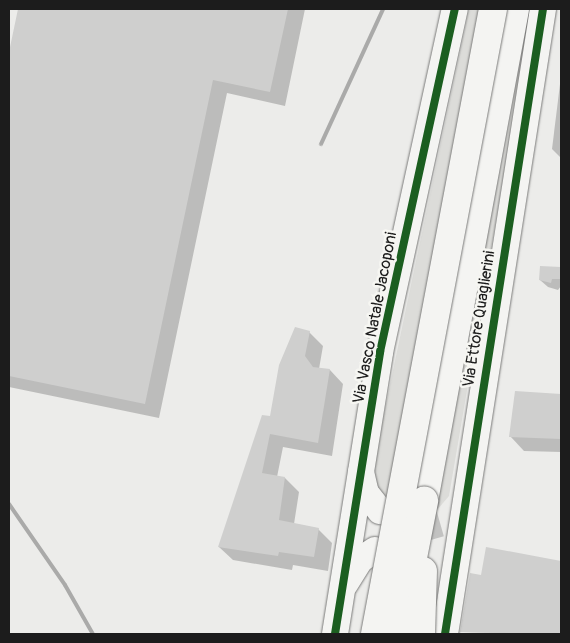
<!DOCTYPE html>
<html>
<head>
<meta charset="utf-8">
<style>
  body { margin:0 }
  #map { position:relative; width:570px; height:643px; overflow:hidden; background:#ececea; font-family:Pangolin,sans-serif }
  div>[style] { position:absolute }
  .green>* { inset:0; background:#dcdcd9 }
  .shadow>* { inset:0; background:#0003 }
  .building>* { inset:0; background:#cfcfce }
  .major-tunnel>* { height:26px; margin-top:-13px; transform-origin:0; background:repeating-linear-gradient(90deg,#c2c2c1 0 26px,transparent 0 39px) }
  .roads { filter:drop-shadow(0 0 1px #7a7a79) drop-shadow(0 0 1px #7a7a79) }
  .major>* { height:26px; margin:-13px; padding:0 13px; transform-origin:13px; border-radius:13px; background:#f4f4f2 }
  .highway>* { height:28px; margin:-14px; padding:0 14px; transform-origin:14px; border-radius:14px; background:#f4f4f2 }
  .rail>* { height:4px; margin:-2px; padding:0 2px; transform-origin:2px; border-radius:2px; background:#aaaaa9 }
  .bridges { filter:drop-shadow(0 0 1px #7a7a79) drop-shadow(0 0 1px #7a7a79) }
  .highway-bridge>* { height:28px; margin:-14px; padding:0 14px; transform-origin:14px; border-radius:14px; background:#f4f4f2 }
  .cycleway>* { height:8px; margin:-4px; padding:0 4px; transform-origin:4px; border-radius:4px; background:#1b5e20 }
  span { translate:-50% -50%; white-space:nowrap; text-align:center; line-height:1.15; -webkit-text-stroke:5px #f6f6f2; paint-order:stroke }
  .street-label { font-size:16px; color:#1c1c1c }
  .frame { position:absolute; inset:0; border:10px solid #1c1c1c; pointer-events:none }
</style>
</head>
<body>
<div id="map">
  <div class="green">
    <i style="clip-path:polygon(469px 9px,532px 9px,449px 496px,437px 510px,407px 511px,379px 491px,371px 475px)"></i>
  </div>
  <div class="shadow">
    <i style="clip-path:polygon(19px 9px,305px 9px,285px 106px,227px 93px,159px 418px,9px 387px,9px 58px)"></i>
    <i style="clip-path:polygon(560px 84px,561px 85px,561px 158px,552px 149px)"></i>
    <i style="clip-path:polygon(542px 268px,561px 268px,561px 286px,558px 290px,548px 287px,540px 280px)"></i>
    <i style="clip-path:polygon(309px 332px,323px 346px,319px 369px,330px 370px,343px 384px,332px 456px,283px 447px,277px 477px,285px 478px,299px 492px,294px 524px,318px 529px,332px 543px,328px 571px,293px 565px,292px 570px,233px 560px,219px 547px)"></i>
    <i style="clip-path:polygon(516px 393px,561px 395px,561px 452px,524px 451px,510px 436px)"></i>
    <i style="clip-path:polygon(561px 559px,561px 634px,462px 632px,482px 576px,561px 563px)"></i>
  </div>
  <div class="building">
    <i style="clip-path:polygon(18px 9px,288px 9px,270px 92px,213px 80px,145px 404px,9px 376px,9px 52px)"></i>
    <i style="clip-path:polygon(540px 266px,561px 267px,561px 279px,552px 279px,551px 283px,539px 280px)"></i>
    <i style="clip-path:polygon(295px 327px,310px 331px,305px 356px,313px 367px,330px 369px,318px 443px,270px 434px,262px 473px,285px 477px,279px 520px,319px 528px,314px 557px,279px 552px,278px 556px,218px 547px,262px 415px,270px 416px,279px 365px)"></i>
    <i style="clip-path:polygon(515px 391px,561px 394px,561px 439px,509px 437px)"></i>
    <i style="clip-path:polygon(486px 547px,561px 561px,561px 634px,460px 632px,470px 573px,481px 575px)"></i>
  </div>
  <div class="major-tunnel">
    <i style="left:398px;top:523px;width:25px;rotate:14deg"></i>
    <i style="left:422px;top:529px;width:19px;rotate:-16deg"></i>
  </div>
  <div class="roads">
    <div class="major">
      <i style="left:361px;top:472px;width:22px;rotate:77deg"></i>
      <i style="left:366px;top:493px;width:23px;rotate:52deg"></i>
      <i style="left:345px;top:584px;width:28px;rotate:-58deg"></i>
      <i style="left:360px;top:560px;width:18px;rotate:-34deg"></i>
      <i style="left:335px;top:634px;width:286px;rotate:-80.9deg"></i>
      <i style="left:380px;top:352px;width:351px;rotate:-77.7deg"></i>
      <i style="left:445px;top:634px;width:633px;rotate:-81.09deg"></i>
    </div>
    <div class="highway">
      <i style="left:424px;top:501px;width:500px;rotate:-79.52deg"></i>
    </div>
  </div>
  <div class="rail">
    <i style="left:321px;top:144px;width:149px;rotate:-65.3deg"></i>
    <i style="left:9px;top:504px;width:98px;rotate:55.3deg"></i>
    <i style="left:65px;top:585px;width:56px;rotate:60.3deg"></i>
  </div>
  <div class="bridges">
    <div class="highway-bridge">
      <i style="left:375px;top:634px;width:636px;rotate:-79.31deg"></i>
      <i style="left:398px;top:634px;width:136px;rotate:-78.9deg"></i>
      <i style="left:421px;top:634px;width:63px;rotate:-88.2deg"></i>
    </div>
  </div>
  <div class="cycleway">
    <i style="left:335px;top:634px;width:286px;rotate:-80.9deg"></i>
    <i style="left:380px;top:352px;width:351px;rotate:-77.7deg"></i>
    <i style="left:445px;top:634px;width:633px;rotate:-81.09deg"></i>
  </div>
  <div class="street-label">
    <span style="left:375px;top:318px;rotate:-79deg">Via Vasco Natale Jacoponi</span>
    <span style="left:479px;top:319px;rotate:-81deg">Via Ettore Quaglierini</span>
  </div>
  <div class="frame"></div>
</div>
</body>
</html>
